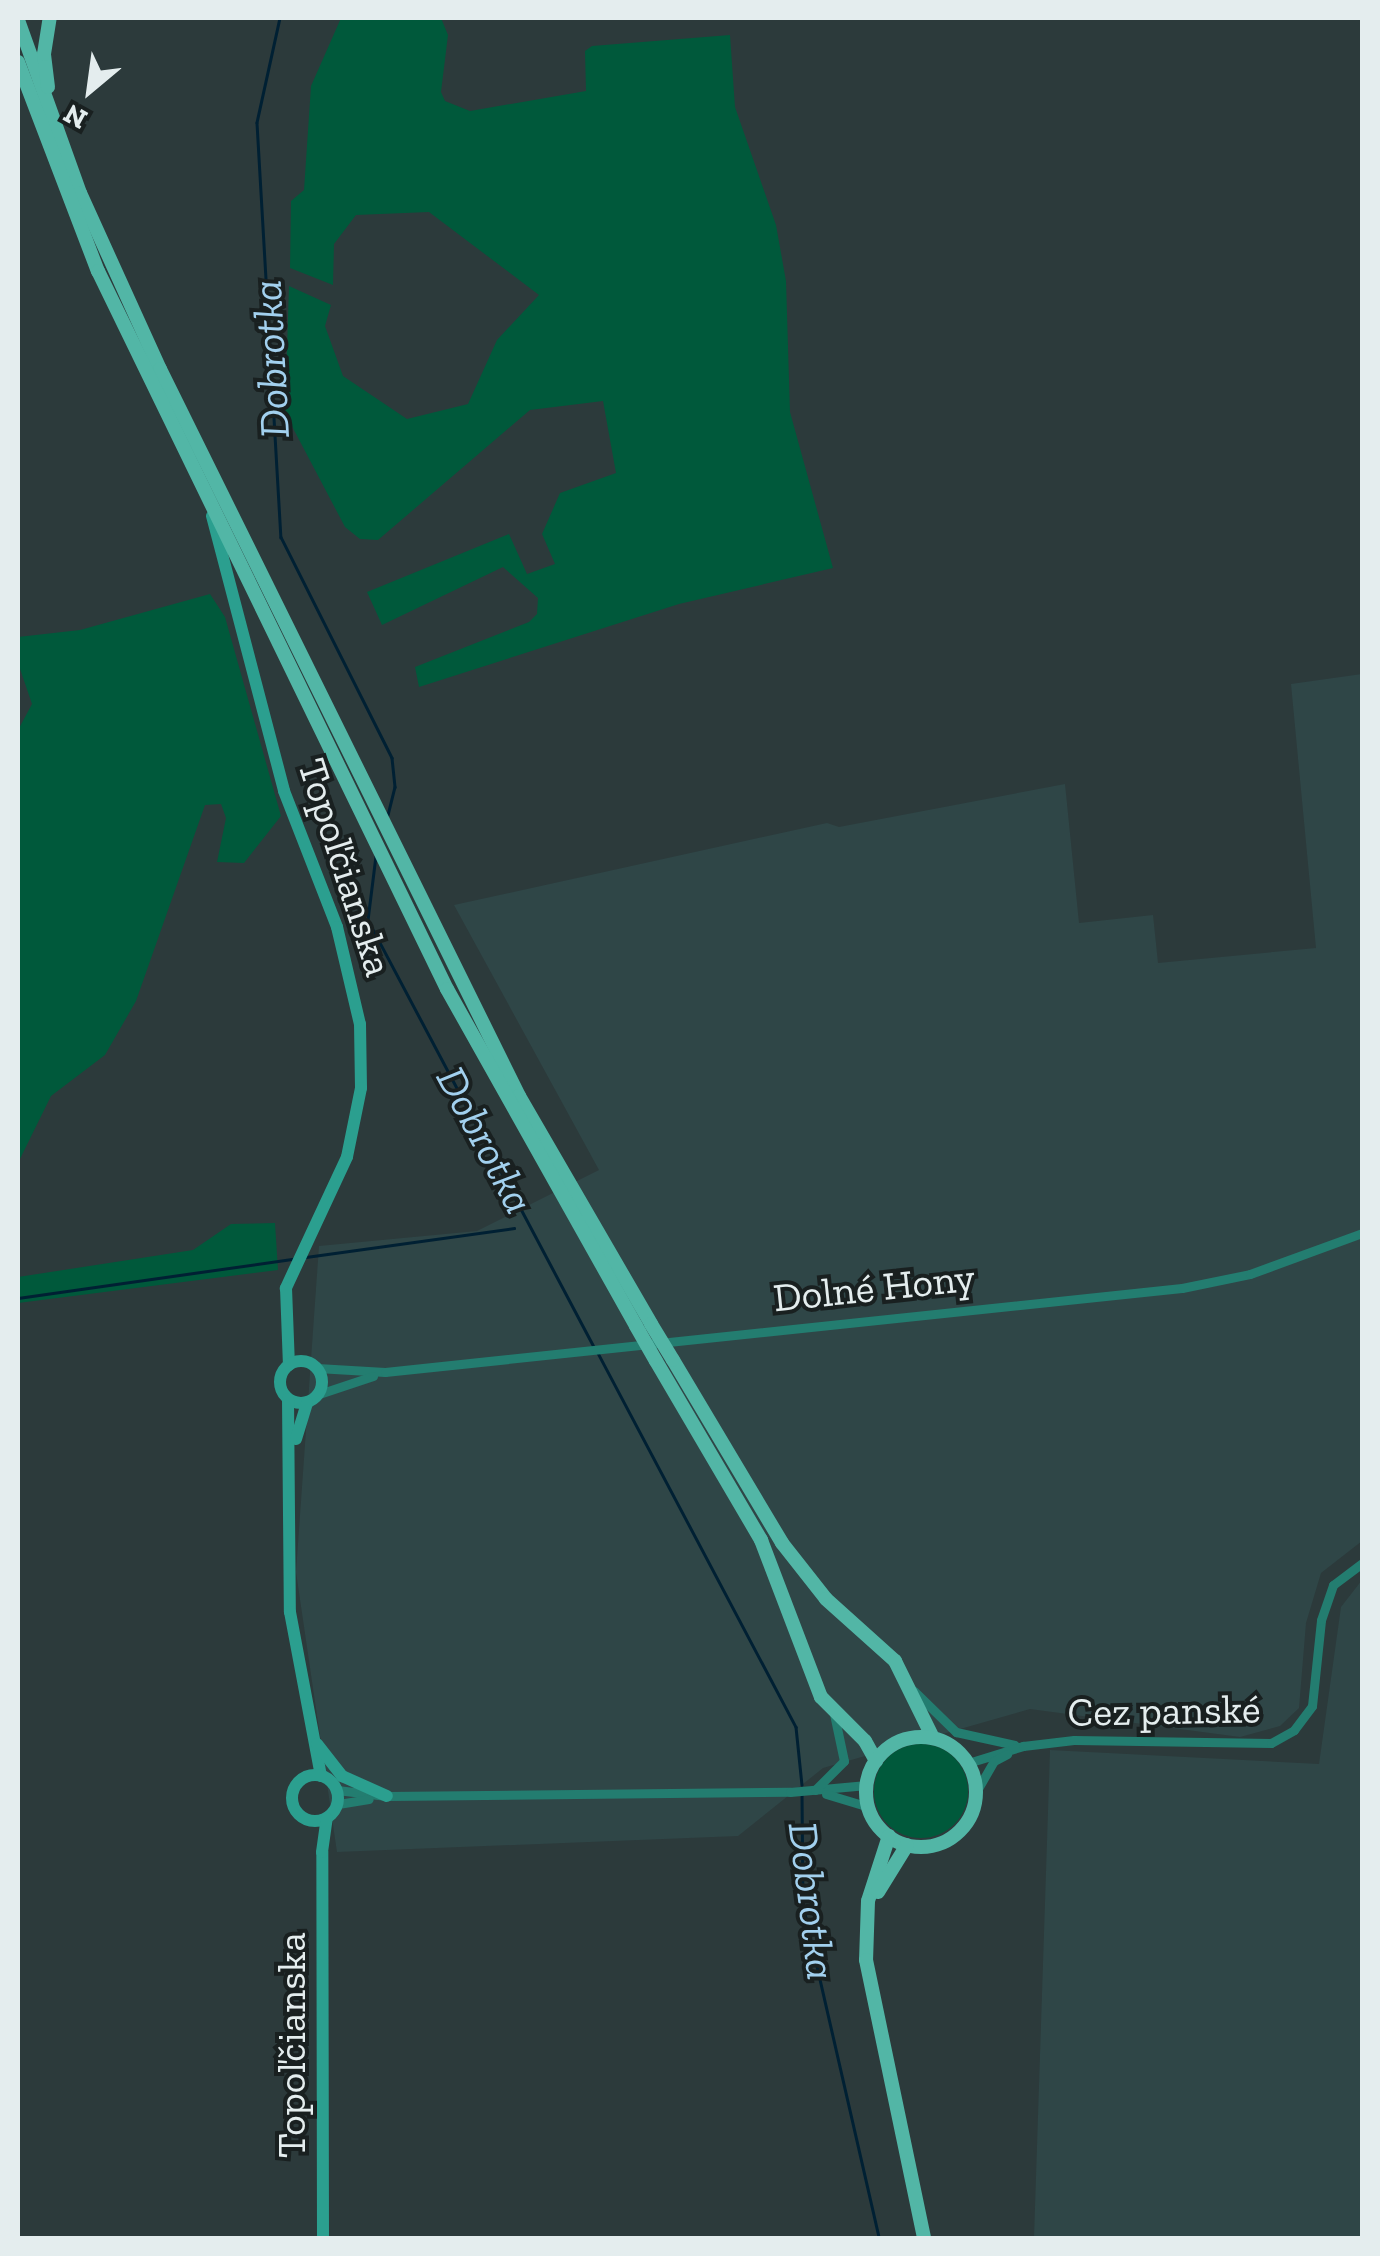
<!DOCTYPE html>
<html>
<head>
<meta charset="utf-8">
<style>
  body { margin:0 }
  #map { position:relative; width:1380px; height:2256px; overflow:hidden; background:#2c3a3b; font-family:"Zilla Slab",serif }
  div>[style] { position:absolute }
  .built>* { inset:0; background:#2f4647 }
  .green>* { inset:0; background:#00593b }
  .round { border-radius:50% }
  .stream>* { height:2.5px; margin:-1.25px; padding:0 1.25px; transform-origin:1.25px; border-radius:1.25px; background:#002033 }
  .street>* { height:9px; margin:-4.5px; padding:0 4.5px; transform-origin:4.5px; border-radius:4.5px; background:#237d70 }
  .secondary>* { height:12px; margin:-6px; padding:0 6px; transform-origin:6px; border-radius:6px; background:#2b9f8f }
  .secondary>.ring { margin:-6px; padding:0; box-sizing:content-box; background:none; border:12px solid #2b9f8f; border-radius:50% }
  .primary>* { height:14px; margin:-7px; padding:0 7px; transform-origin:7px; border-radius:7px; background:#52b6a6 }
  .primary>.ring { margin:-7px; padding:0; box-sizing:content-box; background:none; border:14px solid #52b6a6; border-radius:50% }
  .primary-bridge>* { height:14px; margin:-7px; padding:0 7px; transform-origin:7px; border-radius:7px; background:#52b6a6 }
  span { translate:-50% -50%; white-space:nowrap; text-align:center; line-height:1.15; -webkit-text-stroke:8px #192020; paint-order:stroke }
  .street-label { font-size:40px; color:#e4edee }
  .water-label { font-size:42px; color:#a2d0ee; font-style:italic }
  .frame { position:absolute; inset:0; border:20px solid #e4edee; pointer-events:none }
  .north { position:absolute; left:40px; top:40px; width:100px; height:100px; -webkit-text-stroke:8px #192020; paint-order:stroke; rotate:209deg; font-size:28px; font-weight:700; line-height:40px; text-align:center; color:#e4edee }
  .north::after { content:''; display:block; margin:auto; width:35px; height:45px; background:#e4edee; clip-path:polygon(50% 0,100% 100%,50% 72%,0 100%) }
</style>
</head>
<body>
<div id="map">
  <div class="built">
    <i style="clip-path:polygon(1362px 674px,1362px 1541px,1321px 1573px,1306px 1623px,1299px 1708px,1280px 1726px,1240px 1737px,1030px 1709px,823px 1768px,738px 1836px,337px 1852px,296px 1572px,319px 1246px,477px 1231px,599px 1170px,454px 905px,827px 823px,839px 827px,1065px 784px,1079px 923px,1153px 915px,1158px 963px,1316px 948px,1291px 684px)"></i>
    <i style="clip-path:polygon(1362px 1580px,1362px 2238px,1034px 2238px,1050px 1750px,1319px 1764px,1341px 1607px)"></i>
  </div>
  <div class="green">
    <i style="clip-path:polygon(341px 18px,441px 18px,448px 35px,441px 92px,445px 101px,470px 111px,586px 91px,585px 51px,592px 46px,730px 35px,735px 107px,776px 225px,786px 281px,790px 412px,833px 568px,679px 604px,419px 687px,415px 667px,529px 622px,537px 614px,538px 598px,503px 567px,382px 625px,367px 592px,509px 534px,527px 574px,555px 564px,542px 534px,560px 493px,616px 473px,603px 401px,530px 410px,378px 540px,360px 539px,345px 527px,285px 413px,289px 286px,331px 305px,325px 326px,343px 376px,407px 419px,468px 404px,497px 340px,539px 295px,429px 212px,356px 215px,334px 244px,333px 285px,290px 268px,291px 201px,304px 190px,311px 86px)"></i>
    <i style="clip-path:polygon(210px 594px,225px 617px,281px 816px,244px 863px,217px 862px,226px 818px,221px 804px,205px 805px,136px 1001px,105px 1055px,51px 1096px,18px 1163px,18px 730px,32px 704px,18px 663px,18px 637px,80px 630px)"></i>
    <i style="clip-path:polygon(275px 1223px,278px 1270px,18px 1303px,18px 1277px,193px 1250px,231px 1224px)"></i>
    <i class="round" style="left:874px;top:1744px;width:94px;height:94px"></i>
  </div>
  <div class="stream">
    <i style="left:280px;top:18px;width:107px;rotate:102.4deg"></i>
    <i style="left:257px;top:123px;width:415px;rotate:86.7deg"></i>
    <i style="left:281px;top:537px;width:247px;rotate:63.3deg"></i>
    <i style="left:392px;top:758px;width:29px;rotate:84deg"></i>
    <i style="left:395px;top:787px;width:29px;rotate:104deg"></i>
    <i style="left:376px;top:856px;width:64px;rotate:97.1deg"></i>
    <i style="left:368px;top:920px;width:482px;rotate:62.1deg"></i>
    <i style="left:306px;top:1257px;width:210px;rotate:-7.9deg"></i>
    <i style="left:18px;top:1298px;width:278px;rotate:-8.1deg"></i>
    <i style="left:598px;top:1353px;width:423px;rotate:62.1deg"></i>
    <i style="left:796px;top:1727px;width:58px;rotate:84.1deg"></i>
    <i style="left:802px;top:1793px;width:112px;rotate:89.5deg"></i>
    <i style="left:803px;top:1905px;width:342px;rotate:77.1deg"></i>
  </div>
  <div class="street">
    <i style="left:317px;top:1368px;width:68px;rotate:3.4deg"></i>
    <i style="left:385px;top:1372px;width:801px;rotate:-6.02deg"></i>
    <i style="left:1182px;top:1288px;width:69px;rotate:-11.6deg"></i>
    <i style="left:1250px;top:1274px;width:119px;rotate:-20.1deg"></i>
    <i style="left:319px;top:1394px;width:57px;rotate:-18.4deg"></i>
    <i style="left:914px;top:1691px;width:59px;rotate:44.3deg"></i>
    <i style="left:956px;top:1732px;width:60px;rotate:12.4deg"></i>
    <i style="left:968px;top:1763px;width:58px;rotate:-17.2deg"></i>
    <i style="left:1023px;top:1746px;width:51px;rotate:-6.7deg"></i>
    <i style="left:1074px;top:1740px;width:197px;rotate:0.9deg"></i>
    <i style="left:1271px;top:1743px;width:26px;rotate:-29deg"></i>
    <i style="left:1294px;top:1730px;width:30px;rotate:-53deg"></i>
    <i style="left:1312px;top:1706px;width:86px;rotate:-84deg"></i>
    <i style="left:1321px;top:1620px;width:37px;rotate:-71deg"></i>
    <i style="left:1333px;top:1585px;width:36px;rotate:-37deg"></i>
    <i style="left:337px;top:1790px;width:50px;rotate:6.8deg"></i>
    <i style="left:387px;top:1796px;width:403px;rotate:-0.6deg"></i>
    <i style="left:790px;top:1792px;width:77px;rotate:-5.2deg"></i>
    <i style="left:815px;top:1790px;width:41px;rotate:-45deg"></i>
    <i style="left:844px;top:1761px;width:48px;rotate:-102deg"></i>
    <i style="left:976px;top:1792px;width:36px;rotate:-60deg"></i>
    <i style="left:994px;top:1761px;width:15px;rotate:-28deg"></i>
    <i style="left:826px;top:1794px;width:45px;rotate:16.8deg"></i>
    <i style="left:338px;top:1804px;width:31px;rotate:-9deg"></i>
  </div>
  <div class="secondary">
    <i style="left:212px;top:516px;width:284px;rotate:75.3deg"></i>
    <i style="left:284px;top:791px;width:146px;rotate:68.7deg"></i>
    <i style="left:337px;top:927px;width:100px;rotate:76.7deg"></i>
    <i style="left:360px;top:1024px;width:64px;rotate:89.1deg"></i>
    <i style="left:361px;top:1088px;width:70px;rotate:101.5deg"></i>
    <i style="left:347px;top:1157px;width:145px;rotate:115deg"></i>
    <i style="left:286px;top:1288px;width:77px;rotate:87.8deg"></i>
    <i class="ring" style="left:280px;top:1361px;width:30px;height:30px"></i>
    <i style="left:288px;top:1399px;width:213px;rotate:89.5deg"></i>
    <i style="left:290px;top:1612px;width:167px;rotate:79.3deg"></i>
    <i style="left:296px;top:1439px;width:38px;rotate:-73deg"></i>
    <i style="left:317px;top:1744px;width:41px;rotate:52deg"></i>
    <i style="left:342px;top:1776px;width:49px;rotate:24deg"></i>
    <i class="ring" style="left:292px;top:1775px;width:34px;height:34px"></i>
    <i style="left:323px;top:2238px;width:386px;rotate:-90.1deg"></i>
    <i style="left:322px;top:1852px;width:34px;rotate:-82deg"></i>
  </div>
  <div class="primary">
    <i style="left:18px;top:20px;width:184px;rotate:70.3deg"></i>
    <i style="left:80px;top:193px;width:193px;rotate:65.6deg"></i>
    <i style="left:160px;top:369px;width:811px;rotate:63.72deg"></i>
    <i style="left:519px;top:1096px;width:263px;rotate:59.9deg"></i>
    <i style="left:18px;top:62px;width:224px;rotate:69.1deg"></i>
    <i style="left:98px;top:271px;width:798px;rotate:64.08deg"></i>
    <i style="left:447px;top:989px;width:386px;rotate:60.7deg"></i>
    <i style="left:48px;top:87px;width:33px;rotate:-97deg"></i>
    <i style="left:44px;top:54px;width:36px;rotate:-81deg"></i>
    <i style="left:673px;top:1360px;width:213px;rotate:59.2deg"></i>
    <i style="left:782px;top:1543px;width:71px;rotate:51.8deg"></i>
    <i style="left:826px;top:1599px;width:93px;rotate:41.9deg"></i>
    <i style="left:895px;top:1661px;width:86px;rotate:63.7deg"></i>
    <i style="left:656px;top:1361px;width:208px;rotate:59.6deg"></i>
    <i style="left:761px;top:1540px;width:168px;rotate:69.1deg"></i>
    <i style="left:821px;top:1697px;width:62px;rotate:45deg"></i>
    <i style="left:865px;top:1741px;width:23px;rotate:61deg"></i>
    <i class="ring" style="left:866px;top:1737px;width:96px;height:96px"></i>
    <i style="left:889px;top:1836px;width:68px;rotate:107.9deg"></i>
    <i style="left:868px;top:1901px;width:59px;rotate:91.9deg"></i>
    <i style="left:866px;top:1960px;width:284px;rotate:78.2deg"></i>
    <i style="left:878px;top:1892px;width:55px;rotate:-58.3deg"></i>
  </div>
  <div class="primary-bridge">
    <i style="left:651px;top:1324px;width:42px;rotate:58.6deg"></i>
    <i style="left:636px;top:1326px;width:40px;rotate:60.3deg"></i>
  </div>
  <div class="street-label">
    <span style="left:346px;top:867px;rotate:72deg">Topoľčianska</span>
    <span style="left:874px;top:1287px;rotate:-6deg">Dolné Hony</span>
    <span style="left:1164px;top:1710px;rotate:-1deg">Cez panské</span>
    <span style="left:291px;top:2045px;rotate:-90deg">Topoľčianska</span>
  </div>
  <div class="water-label">
    <span style="left:271px;top:359px;rotate:-93deg">Dobrotka</span>
    <span style="left:485px;top:1140px;rotate:62deg">Dobrotka</span>
    <span style="left:812px;top:1901px;rotate:83deg">Dobrotka</span>
  </div>
  <div class="frame"></div>
  <div class="north">N</div>
</div>
</body>
</html>
